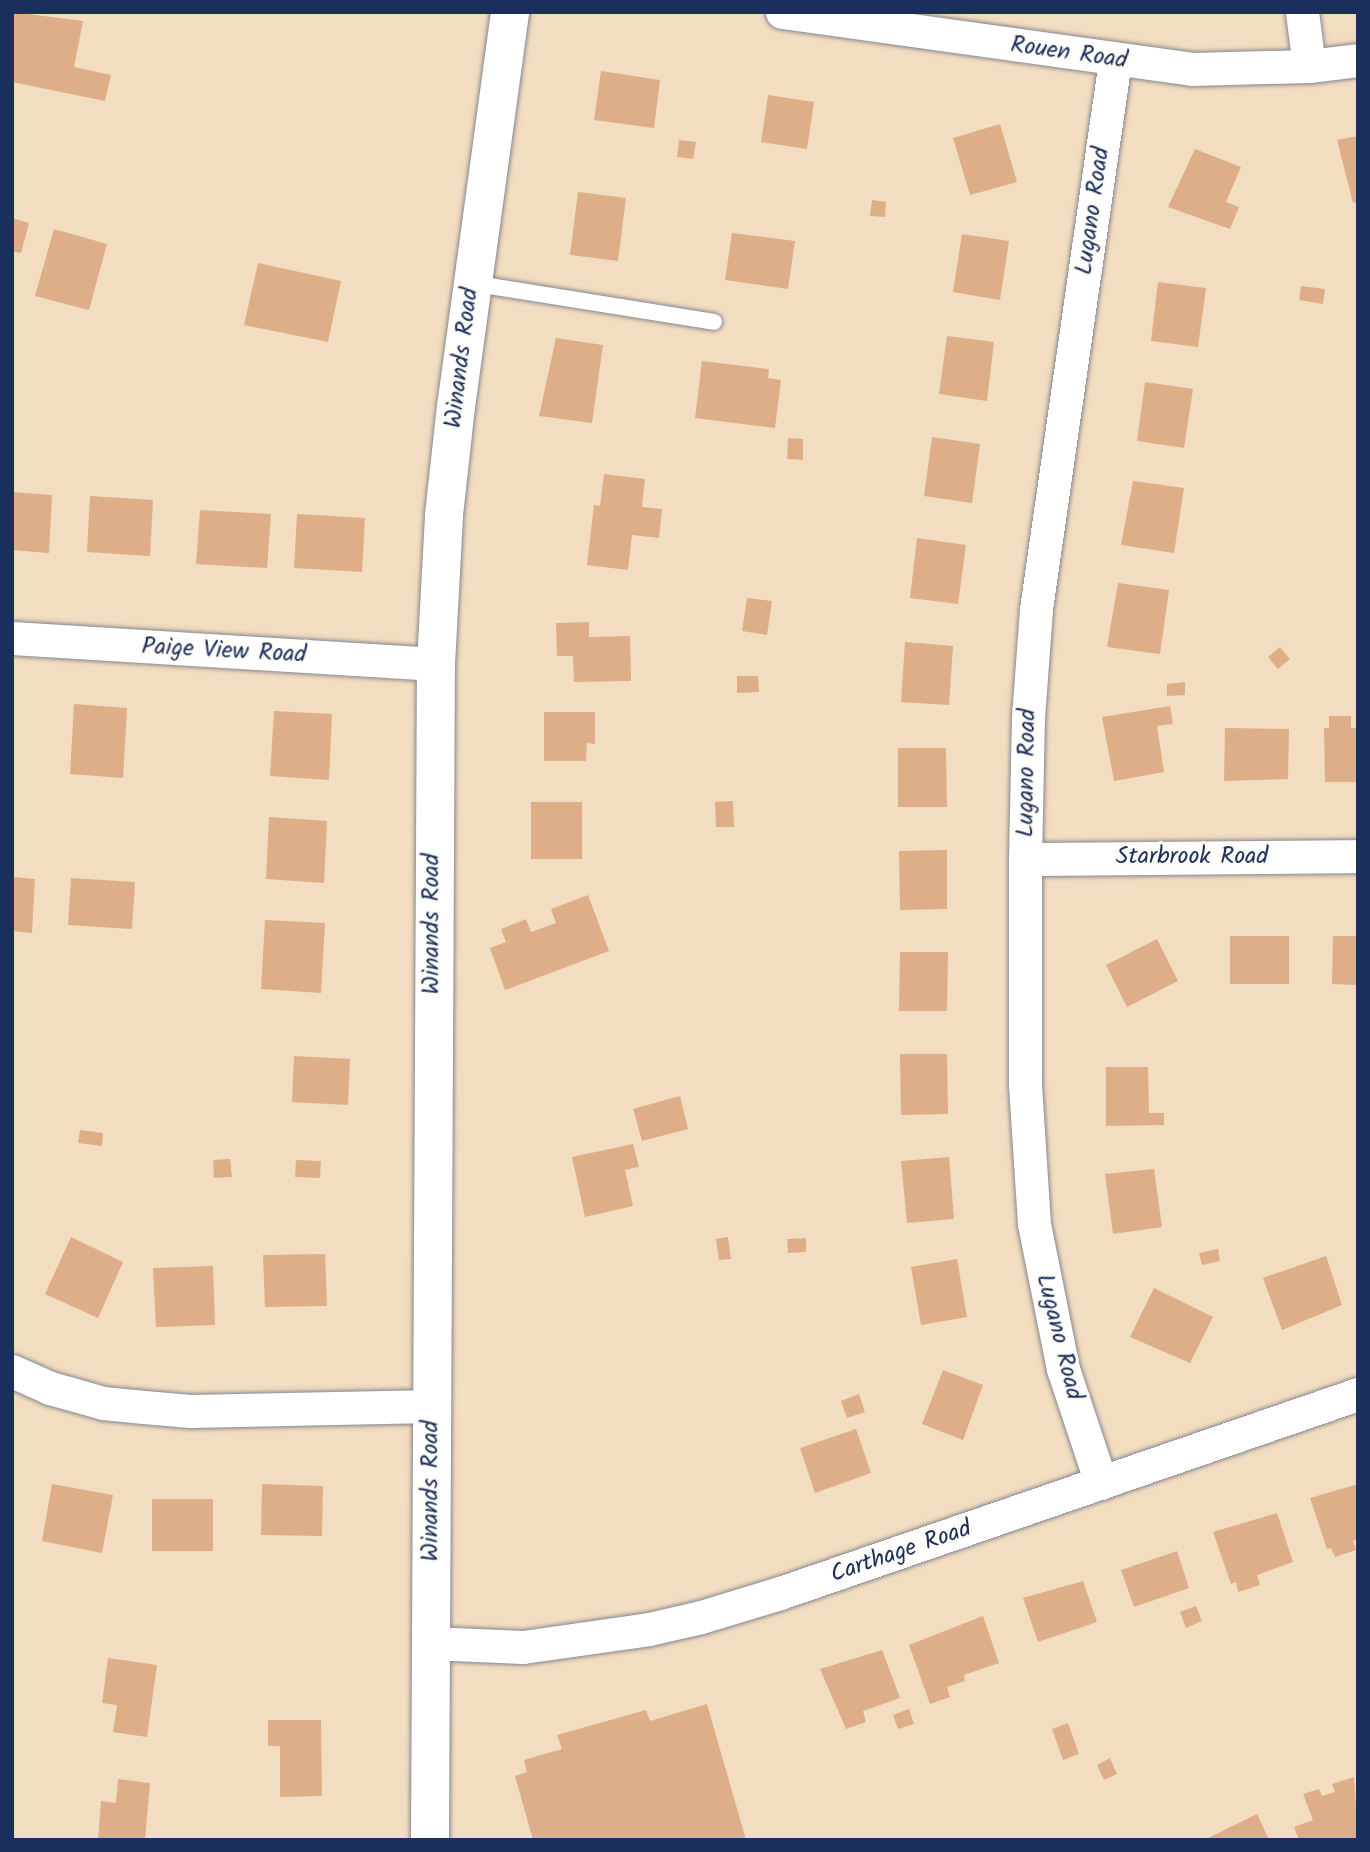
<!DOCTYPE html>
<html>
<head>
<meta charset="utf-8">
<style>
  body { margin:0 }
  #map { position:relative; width:1370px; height:1852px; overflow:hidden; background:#f3ddc0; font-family:Kalam,sans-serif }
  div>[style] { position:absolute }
  .building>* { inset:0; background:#ddae88 }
  .roads { filter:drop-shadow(0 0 2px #87868f) drop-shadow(0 0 2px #87868f) }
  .service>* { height:16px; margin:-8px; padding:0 8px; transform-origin:8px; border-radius:8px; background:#fff }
  .minor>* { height:33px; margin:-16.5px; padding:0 16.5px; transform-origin:16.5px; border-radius:16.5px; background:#fff }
  .tertiary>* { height:38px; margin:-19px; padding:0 19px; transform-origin:19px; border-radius:19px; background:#fff }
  span { translate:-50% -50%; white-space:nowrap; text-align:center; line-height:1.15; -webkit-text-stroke:6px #fdfcf7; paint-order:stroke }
  .street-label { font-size:24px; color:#1b2f5e }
  .frame { position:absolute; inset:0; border:14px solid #1b2f5e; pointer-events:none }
</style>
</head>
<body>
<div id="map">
  <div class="building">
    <i style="clip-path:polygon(12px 12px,83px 21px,74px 67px,111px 75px,105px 101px,12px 82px)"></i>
    <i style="clip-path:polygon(601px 71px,660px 80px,654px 128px,594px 120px)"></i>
    <i style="clip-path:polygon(768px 95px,814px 102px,807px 149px,761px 142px)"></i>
    <i style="clip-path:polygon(1000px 124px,1017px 182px,970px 195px,953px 138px)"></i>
    <i style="clip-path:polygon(1358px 136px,1358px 202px,1353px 203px,1337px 140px)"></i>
    <i style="clip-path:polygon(679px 140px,696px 142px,693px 159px,677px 157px)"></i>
    <i style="clip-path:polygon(1195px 149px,1241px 167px,1226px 202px,1239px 207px,1230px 229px,1168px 207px)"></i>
    <i style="clip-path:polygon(578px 192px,626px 198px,618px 261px,570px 255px)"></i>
    <i style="clip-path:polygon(872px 200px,886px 202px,885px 217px,870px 216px)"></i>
    <i style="clip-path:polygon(12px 218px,29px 223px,21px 253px,12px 251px)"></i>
    <i style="clip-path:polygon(54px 229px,107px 244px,89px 310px,35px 296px)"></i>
    <i style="clip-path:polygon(732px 233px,795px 241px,788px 289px,725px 280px)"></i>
    <i style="clip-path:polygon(962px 234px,1009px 241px,1000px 300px,953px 292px)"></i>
    <i style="clip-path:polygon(258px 263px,341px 281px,328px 342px,244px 325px)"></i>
    <i style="clip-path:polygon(1158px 282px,1206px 288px,1198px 347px,1151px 341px)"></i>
    <i style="clip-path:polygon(1301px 286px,1325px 289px,1323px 304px,1299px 300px)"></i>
    <i style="clip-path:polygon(947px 336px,994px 342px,987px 401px,939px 394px)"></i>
    <i style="clip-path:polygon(556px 338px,603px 345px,592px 423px,539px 416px)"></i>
    <i style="clip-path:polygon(702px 361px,769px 369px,768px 378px,781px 380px,775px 428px,695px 418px)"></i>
    <i style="clip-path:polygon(1145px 382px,1193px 389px,1184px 448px,1137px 441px)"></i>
    <i style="clip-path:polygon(932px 437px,980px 444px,972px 503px,924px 496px)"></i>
    <i style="clip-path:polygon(788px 438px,803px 439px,803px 460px,787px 459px)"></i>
    <i style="clip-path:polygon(604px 474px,645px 479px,642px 507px,662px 509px,659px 538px,632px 535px,628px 570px,587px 565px,594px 505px,600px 506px)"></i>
    <i style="clip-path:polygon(1133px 481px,1184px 488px,1174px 553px,1121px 545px)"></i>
    <i style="clip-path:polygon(12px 492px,52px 495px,49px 553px,12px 550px)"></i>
    <i style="clip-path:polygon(90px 496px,153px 500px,150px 556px,87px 552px)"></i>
    <i style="clip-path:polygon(200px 510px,271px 514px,267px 568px,196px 564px)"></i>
    <i style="clip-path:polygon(297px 514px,365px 518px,362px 572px,294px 568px)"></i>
    <i style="clip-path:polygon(917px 538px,966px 545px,958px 604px,910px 598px)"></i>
    <i style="clip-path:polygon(1118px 583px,1169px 590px,1160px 654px,1107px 647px)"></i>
    <i style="clip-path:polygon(747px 598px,772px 601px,767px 635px,742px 631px)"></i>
    <i style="clip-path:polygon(589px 622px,589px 637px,630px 636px,631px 681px,574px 682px,573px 656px,557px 656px,556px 623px)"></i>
    <i style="clip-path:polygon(905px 642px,953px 646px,949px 705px,901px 702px)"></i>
    <i style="clip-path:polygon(1280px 647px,1290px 659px,1278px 669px,1268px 657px)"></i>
    <i style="clip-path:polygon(737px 676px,758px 676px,759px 692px,737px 693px)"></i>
    <i style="clip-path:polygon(1185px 682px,1185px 695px,1167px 696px,1167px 684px)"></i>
    <i style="clip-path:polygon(74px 704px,127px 708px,123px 778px,70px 774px)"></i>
    <i style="clip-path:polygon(1170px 706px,1173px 724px,1157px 726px,1164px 772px,1114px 781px,1102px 717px)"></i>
    <i style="clip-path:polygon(274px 711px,332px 714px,329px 780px,270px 776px)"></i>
    <i style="clip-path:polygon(544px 712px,595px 712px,595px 744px,587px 743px,586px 761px,544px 761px)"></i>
    <i style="clip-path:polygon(1329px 716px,1351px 716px,1351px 728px,1358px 728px,1358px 782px,1325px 782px,1324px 728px,1329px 728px)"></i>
    <i style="clip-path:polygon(1225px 728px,1289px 729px,1288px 779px,1224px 781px)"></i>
    <i style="clip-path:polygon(898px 748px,946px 748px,947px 807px,898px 807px)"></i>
    <i style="clip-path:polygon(733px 801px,734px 827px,716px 827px,715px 802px)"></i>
    <i style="clip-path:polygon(531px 802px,582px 802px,582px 859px,531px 859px)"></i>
    <i style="clip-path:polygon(269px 817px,327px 821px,324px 883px,266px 879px)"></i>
    <i style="clip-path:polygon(947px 850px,947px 909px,900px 910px,899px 851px)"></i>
    <i style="clip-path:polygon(12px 877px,35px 879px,32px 933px,12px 931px)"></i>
    <i style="clip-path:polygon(71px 878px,135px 882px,132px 929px,68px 925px)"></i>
    <i style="clip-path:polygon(588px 895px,609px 951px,505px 990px,490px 948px,506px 942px,501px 929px,526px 919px,531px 932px,556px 923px,551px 909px)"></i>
    <i style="clip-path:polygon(265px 920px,325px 923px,321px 993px,261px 989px)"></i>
    <i style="clip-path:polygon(1230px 936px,1289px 936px,1289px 984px,1230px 984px)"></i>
    <i style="clip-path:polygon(1333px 936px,1358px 936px,1358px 985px,1332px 984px)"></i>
    <i style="clip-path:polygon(1157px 939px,1178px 981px,1127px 1007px,1106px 965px)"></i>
    <i style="clip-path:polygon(900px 952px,948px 952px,947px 1011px,899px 1011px)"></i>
    <i style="clip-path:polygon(900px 1054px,947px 1054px,948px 1114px,901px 1115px)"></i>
    <i style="clip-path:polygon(294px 1056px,350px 1059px,348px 1105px,292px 1102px)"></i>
    <i style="clip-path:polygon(1106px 1067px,1148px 1067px,1149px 1113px,1164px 1113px,1164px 1125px,1106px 1126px)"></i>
    <i style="clip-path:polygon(680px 1096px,688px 1129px,642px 1141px,633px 1109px)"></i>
    <i style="clip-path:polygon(80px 1130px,103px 1133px,102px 1146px,78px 1143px)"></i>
    <i style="clip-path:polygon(633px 1144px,639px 1167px,625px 1170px,633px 1206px,585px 1217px,572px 1157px)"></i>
    <i style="clip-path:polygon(949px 1157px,954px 1219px,907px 1223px,901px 1161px)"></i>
    <i style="clip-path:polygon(230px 1159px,232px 1177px,214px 1178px,213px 1160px)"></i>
    <i style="clip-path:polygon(296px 1160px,321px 1161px,320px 1178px,295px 1177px)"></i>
    <i style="clip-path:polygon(1154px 1169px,1162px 1227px,1113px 1234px,1105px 1174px)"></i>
    <i style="clip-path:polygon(71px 1237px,123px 1262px,98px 1318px,45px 1294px)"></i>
    <i style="clip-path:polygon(728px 1237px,731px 1259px,719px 1260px,716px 1239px)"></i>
    <i style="clip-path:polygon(806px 1238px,806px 1252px,788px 1253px,787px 1239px)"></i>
    <i style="clip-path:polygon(1218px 1249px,1220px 1261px,1202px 1265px,1199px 1253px)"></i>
    <i style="clip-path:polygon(325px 1254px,327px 1306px,265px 1307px,263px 1255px)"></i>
    <i style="clip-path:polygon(1326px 1256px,1342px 1305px,1282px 1330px,1263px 1278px)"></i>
    <i style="clip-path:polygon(957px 1259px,967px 1317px,921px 1325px,911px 1267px)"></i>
    <i style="clip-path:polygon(213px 1266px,215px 1325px,156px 1327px,153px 1268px)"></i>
    <i style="clip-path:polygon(1154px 1288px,1213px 1317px,1190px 1363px,1130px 1337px)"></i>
    <i style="clip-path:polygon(943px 1370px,983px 1385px,963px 1440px,922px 1424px)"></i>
    <i style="clip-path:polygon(859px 1394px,865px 1412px,847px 1418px,841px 1401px)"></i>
    <i style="clip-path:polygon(856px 1429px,871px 1473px,815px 1493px,800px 1448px)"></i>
    <i style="clip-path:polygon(52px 1484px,113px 1495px,102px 1553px,42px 1541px)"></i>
    <i style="clip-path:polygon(262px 1484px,323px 1486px,322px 1536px,261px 1535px)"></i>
    <i style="clip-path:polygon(1358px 1484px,1358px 1539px,1353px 1541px,1356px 1550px,1335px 1557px,1331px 1548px,1327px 1549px,1310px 1498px)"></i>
    <i style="clip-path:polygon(152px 1499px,213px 1499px,213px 1551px,152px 1551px)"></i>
    <i style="clip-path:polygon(1277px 1513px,1293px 1562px,1257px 1575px,1260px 1585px,1238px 1592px,1236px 1582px,1231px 1584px,1213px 1532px)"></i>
    <i style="clip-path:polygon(1177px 1551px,1189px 1588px,1134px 1607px,1121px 1570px)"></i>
    <i style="clip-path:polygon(1083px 1581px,1097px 1622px,1038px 1642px,1023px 1598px)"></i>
    <i style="clip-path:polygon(1196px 1606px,1202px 1621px,1186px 1628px,1180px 1612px)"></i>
    <i style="clip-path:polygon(983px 1616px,999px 1663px,964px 1675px,965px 1681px,947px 1687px,950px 1697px,930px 1704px,909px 1645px)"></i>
    <i style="clip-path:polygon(882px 1650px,900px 1698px,863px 1711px,866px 1722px,846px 1729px,820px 1669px)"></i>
    <i style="clip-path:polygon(108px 1658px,157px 1665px,147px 1737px,113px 1732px,117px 1705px,102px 1703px)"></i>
    <i style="clip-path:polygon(707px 1704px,746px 1840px,533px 1840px,515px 1776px,527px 1772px,524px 1760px,562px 1749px,557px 1735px,646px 1710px,650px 1721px)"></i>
    <i style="clip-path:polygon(909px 1709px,914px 1724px,898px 1729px,893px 1715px)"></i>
    <i style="clip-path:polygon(268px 1720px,321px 1720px,322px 1796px,280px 1797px,280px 1746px,268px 1746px)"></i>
    <i style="clip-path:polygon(1068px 1723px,1079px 1754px,1063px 1760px,1052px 1729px)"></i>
    <i style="clip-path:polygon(1110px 1758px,1117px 1774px,1104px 1780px,1097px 1765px)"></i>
    <i style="clip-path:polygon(1354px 1777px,1358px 1838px,1299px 1840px,1294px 1827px,1313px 1820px,1303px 1794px,1319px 1789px,1322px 1796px,1335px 1792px,1332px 1784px)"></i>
    <i style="clip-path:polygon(118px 1779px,150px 1783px,145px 1840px,98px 1840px,101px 1801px,116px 1803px)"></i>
    <i style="clip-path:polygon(1257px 1814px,1269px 1840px,1204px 1840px)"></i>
  </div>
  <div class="roads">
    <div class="service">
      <i style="left:471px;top:283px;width:246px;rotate:9.1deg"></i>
    </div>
    <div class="minor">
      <i style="left:782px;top:12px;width:414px;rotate:7.9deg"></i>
      <i style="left:1192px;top:69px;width:117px;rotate:-1.5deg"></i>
      <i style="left:1309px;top:66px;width:49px;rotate:-7deg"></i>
      <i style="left:1302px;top:12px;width:54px;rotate:82.6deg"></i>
      <i style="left:12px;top:638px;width:425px;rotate:3.5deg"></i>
      <i style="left:1025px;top:859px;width:333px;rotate:-0.5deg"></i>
      <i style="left:12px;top:1371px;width:42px;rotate:24.1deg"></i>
      <i style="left:50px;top:1388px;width:55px;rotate:15.8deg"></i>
      <i style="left:103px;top:1403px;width:41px;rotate:5.6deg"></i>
      <i style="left:144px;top:1407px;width:46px;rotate:5deg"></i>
      <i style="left:190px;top:1411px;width:242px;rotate:-1.2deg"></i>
      <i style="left:1101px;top:1483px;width:120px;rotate:-108.4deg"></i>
      <i style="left:1063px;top:1369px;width:148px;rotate:-101.3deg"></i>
      <i style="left:1034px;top:1224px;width:138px;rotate:-93.7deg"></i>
      <i style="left:1025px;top:1086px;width:227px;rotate:-90deg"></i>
      <i style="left:1025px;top:859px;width:141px;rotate:-88.8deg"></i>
      <i style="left:1028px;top:718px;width:109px;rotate:-85.8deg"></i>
      <i style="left:1036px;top:609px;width:555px;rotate:-81.81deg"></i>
      <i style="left:430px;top:1643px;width:93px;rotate:2.5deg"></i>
      <i style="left:523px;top:1647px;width:127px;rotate:-8.1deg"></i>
      <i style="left:649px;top:1629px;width:53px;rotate:-13deg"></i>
      <i style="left:701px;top:1617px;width:83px;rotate:-16.9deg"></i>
      <i style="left:780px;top:1593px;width:611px;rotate:-19deg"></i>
    </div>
    <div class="tertiary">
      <i style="left:430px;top:1840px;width:1176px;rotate:-89.71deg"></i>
      <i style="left:436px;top:664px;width:149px;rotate:-86.9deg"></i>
      <i style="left:444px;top:515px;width:109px;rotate:-83.7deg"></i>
      <i style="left:456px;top:407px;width:399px;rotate:-82.2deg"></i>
    </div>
  </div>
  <div class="street-label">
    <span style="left:1069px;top:53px;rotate:8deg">Rouen Road</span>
    <span style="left:1093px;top:211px;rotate:-82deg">Lugano Road</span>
    <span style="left:462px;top:358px;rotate:-83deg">Winands Road</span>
    <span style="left:224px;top:651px;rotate:3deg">Paige View Road</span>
    <span style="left:1027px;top:773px;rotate:-89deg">Lugano Road</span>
    <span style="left:1192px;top:857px">Starbrook Road</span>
    <span style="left:432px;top:924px;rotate:-90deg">Winands Road</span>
    <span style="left:1059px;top:1337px;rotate:76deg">Lugano Road</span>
    <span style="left:431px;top:1491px;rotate:-90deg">Winands Road</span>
    <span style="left:901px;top:1552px;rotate:-19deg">Carthage Road</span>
  </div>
  <div class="frame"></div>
</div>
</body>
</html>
